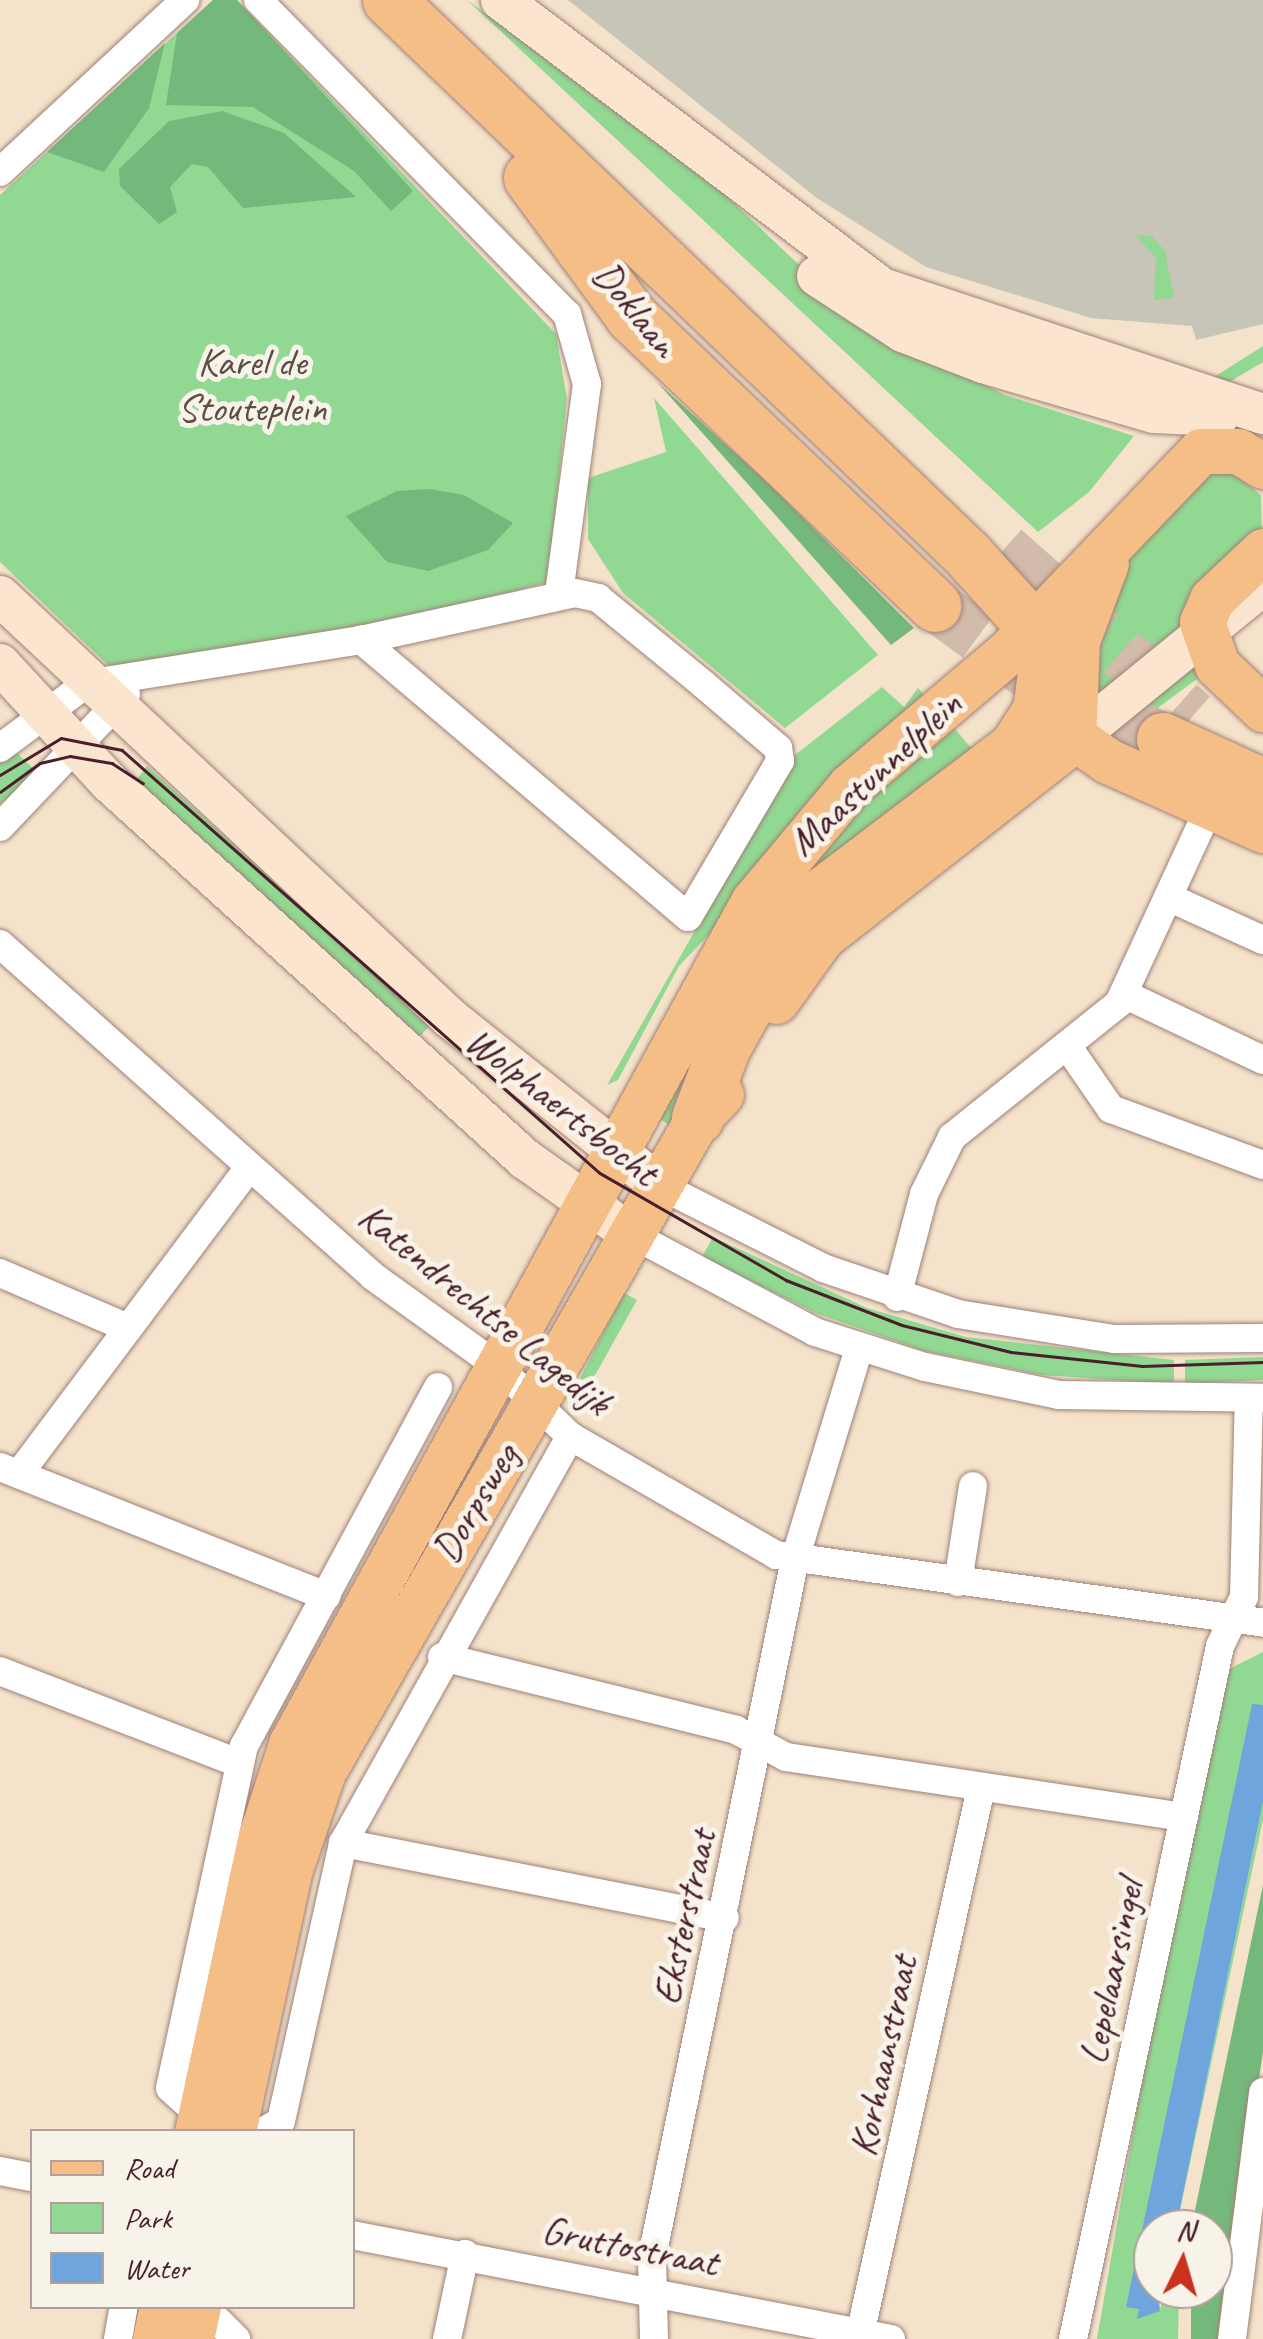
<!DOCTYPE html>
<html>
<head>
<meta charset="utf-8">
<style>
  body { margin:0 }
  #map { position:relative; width:1263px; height:2339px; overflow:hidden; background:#f4e2ca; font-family:Caveat,sans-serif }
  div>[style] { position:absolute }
  .industrial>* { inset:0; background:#c7c4b8 }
  .green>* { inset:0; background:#91d892 }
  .forest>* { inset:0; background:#74b87c }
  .water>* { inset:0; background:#6fa5dd }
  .highway-tunnel>* { height:52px; margin-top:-26px; transform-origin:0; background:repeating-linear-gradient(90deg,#d2bbaa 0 52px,transparent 0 78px) }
  .roads { filter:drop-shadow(0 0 2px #9f807a) drop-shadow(0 0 2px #9f807a) }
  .street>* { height:28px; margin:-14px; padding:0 14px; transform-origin:14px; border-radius:14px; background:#fff }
  .secondary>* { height:40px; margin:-20px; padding:0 20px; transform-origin:20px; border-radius:20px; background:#fbe5cf }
  .primary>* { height:45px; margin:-22.5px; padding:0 22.5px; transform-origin:22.5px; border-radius:22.5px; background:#f6be87 }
  .highway>* { height:52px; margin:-26px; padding:0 26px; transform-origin:26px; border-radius:26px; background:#f6be87 }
  .tram>* { height:2.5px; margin:-1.25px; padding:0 1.25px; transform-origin:1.25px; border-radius:1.25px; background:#4a1f2b }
  span { translate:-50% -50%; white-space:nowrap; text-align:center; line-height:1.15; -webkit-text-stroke:10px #f7f3e8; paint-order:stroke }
  .street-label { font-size:40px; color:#4a1f2b }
  .park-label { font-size:40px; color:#5c4d45 }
  .legend { position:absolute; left:30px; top:2129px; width:325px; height:180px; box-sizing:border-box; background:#f7f3e8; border:2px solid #b29e9c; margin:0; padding:12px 18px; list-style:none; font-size:30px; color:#4a1f2b }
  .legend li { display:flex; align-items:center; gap:20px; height:50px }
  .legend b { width:50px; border:2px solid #b29e9c }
  .north { position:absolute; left:1133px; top:2209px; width:100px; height:100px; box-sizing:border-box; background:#f7f3e8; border:2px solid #b29e9c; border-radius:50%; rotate:5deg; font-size:28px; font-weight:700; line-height:40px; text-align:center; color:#4a1f2b }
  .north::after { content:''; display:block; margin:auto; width:35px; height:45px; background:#c8321e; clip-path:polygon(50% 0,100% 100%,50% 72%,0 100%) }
</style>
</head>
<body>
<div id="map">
  <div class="industrial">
    <i style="clip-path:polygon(568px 0,1263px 0,1263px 324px,1196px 340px,1192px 326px,1091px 318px,926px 267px,817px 198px)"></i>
  </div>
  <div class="green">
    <i style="clip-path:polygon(213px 0,237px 0,556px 334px,567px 399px,548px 582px,383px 626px,109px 666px,0 562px,0 195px)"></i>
    <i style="clip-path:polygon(467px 0,695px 166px,856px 319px,1005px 395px,1134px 436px,1089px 492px,1038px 532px)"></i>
    <i style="clip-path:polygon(1135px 235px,1152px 236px,1165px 251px,1174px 298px,1154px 300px,1156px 258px)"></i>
    <i style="clip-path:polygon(1263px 346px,1263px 362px,1226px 384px,1211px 379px)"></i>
    <i style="clip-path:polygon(654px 398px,878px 655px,785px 728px,623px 593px,588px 539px,588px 478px,666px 452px)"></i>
    <i style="clip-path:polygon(1231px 471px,1261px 495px,1262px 532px,1185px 631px,1098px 705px,1084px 686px,1112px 574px,1204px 474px)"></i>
    <i style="clip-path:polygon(1192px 659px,1205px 673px,1109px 744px,1101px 737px)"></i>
    <i style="clip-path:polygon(882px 687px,904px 707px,918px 688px,930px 701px,679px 966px,618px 1080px,607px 1085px,795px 755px)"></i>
    <i style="clip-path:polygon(949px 722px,977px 755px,675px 1129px,659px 1118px,837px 820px)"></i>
    <i style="clip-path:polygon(14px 750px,37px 772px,0 804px,0 763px)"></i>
    <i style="clip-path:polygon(147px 766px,425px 1017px,430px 1025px,416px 1041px,134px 783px)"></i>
    <i style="clip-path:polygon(713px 1237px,867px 1308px,966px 1337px,1174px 1360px,1174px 1384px,1042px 1375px,925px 1351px,818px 1314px,702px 1257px)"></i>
    <i style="clip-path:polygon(624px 1293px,637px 1300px,589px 1386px,580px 1378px)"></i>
    <i style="clip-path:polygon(1263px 1357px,1263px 1380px,1185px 1384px,1185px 1360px)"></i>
    <i style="clip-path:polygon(1263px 1652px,1263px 1705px,1252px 1705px,1127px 2306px,1160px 2311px,1164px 2289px,1179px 2289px,1178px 2339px,1097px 2339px,1161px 1971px,1229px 1669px)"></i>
    <i style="clip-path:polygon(1263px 1802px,1263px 1819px,1176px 2229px)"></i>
  </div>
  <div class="forest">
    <i style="clip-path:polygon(213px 0,237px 0,413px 191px,391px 211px,354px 171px,253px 107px,166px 105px,177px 33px)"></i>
    <i style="clip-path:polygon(165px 43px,149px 108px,104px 172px,47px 152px)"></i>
    <i style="clip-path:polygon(222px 111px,284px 133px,356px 197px,243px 208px,208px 167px,192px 164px,170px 187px,177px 212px,159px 224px,120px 186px,119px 169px,169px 121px)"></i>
    <i style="clip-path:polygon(657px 382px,768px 483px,914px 628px,891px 645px)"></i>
    <i style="clip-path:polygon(430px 489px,464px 495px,513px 523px,488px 550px,428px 571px,387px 562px,346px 516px,397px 491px)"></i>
    <i style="clip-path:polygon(1263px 1885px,1263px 2051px,1222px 2339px,1191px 2339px,1191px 2289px,1213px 2289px,1213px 2229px,1191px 2229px)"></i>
  </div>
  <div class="water">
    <i style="clip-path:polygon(1252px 1704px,1263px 1705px,1263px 1802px,1176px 2229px,1153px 2229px,1160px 2311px,1137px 2319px,1139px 2309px,1126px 2307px)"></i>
  </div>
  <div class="highway-tunnel">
    <i style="left:1004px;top:549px;width:252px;rotate:41.5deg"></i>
    <i style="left:936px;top:606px;width:126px;rotate:36deg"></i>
    <i style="left:1038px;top:680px;width:138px;rotate:25.3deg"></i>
  </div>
  <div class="roads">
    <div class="street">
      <i style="left:258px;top:0;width:441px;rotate:45.5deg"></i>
      <i style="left:567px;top:314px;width:73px;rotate:74.1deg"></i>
      <i style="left:587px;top:384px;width:212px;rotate:97.6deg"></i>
      <i style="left:0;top:172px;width:253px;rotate:-42.9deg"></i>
      <i style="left:0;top:748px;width:107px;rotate:-36.7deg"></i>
      <i style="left:86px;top:684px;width:278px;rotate:-9.1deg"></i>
      <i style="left:361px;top:640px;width:219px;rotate:-12.4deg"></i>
      <i style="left:575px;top:593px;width:24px;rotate:12deg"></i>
      <i style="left:598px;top:598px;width:136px;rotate:39.3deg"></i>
      <i style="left:703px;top:684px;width:99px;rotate:40.5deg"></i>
      <i style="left:778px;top:748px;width:13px;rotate:81deg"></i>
      <i style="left:780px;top:761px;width:181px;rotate:120.5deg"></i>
      <i style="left:688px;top:917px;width:429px;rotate:-139.7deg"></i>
      <i style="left:0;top:827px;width:183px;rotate:-46.5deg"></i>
      <i style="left:1168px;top:897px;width:104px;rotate:24.4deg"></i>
      <i style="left:0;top:944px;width:501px;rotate:41.68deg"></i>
      <i style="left:374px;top:1277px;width:150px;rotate:35.8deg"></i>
      <i style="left:496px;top:1365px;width:103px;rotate:43.8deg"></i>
      <i style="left:570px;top:1436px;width:238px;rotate:30deg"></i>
      <i style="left:776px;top:1555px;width:492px;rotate:7.9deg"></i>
      <i style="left:1124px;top:994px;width:154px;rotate:25.4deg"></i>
      <i style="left:1068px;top:1047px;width:75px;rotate:55.3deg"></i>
      <i style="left:1111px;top:1109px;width:162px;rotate:20.2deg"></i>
      <i style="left:659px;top:1185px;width:184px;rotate:26.8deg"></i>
      <i style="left:823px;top:1268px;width:143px;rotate:18.8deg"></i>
      <i style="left:958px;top:1314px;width:158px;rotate:9.1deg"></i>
      <i style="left:1114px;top:1339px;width:149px;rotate:-0.4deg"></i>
      <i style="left:631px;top:1234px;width:208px;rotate:28deg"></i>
      <i style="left:815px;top:1332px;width:115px;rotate:17.7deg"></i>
      <i style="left:925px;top:1367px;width:137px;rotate:11.8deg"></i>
      <i style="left:1059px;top:1395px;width:204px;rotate:0.8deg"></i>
      <i style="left:0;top:1273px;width:139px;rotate:23.3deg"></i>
      <i style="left:897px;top:1297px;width:106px;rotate:-75.3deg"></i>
      <i style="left:924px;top:1194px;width:64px;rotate:-63.8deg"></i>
      <i style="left:952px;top:1137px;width:214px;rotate:-38.7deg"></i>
      <i style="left:1119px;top:1003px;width:217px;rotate:-65.2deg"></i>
      <i style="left:0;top:1467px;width:351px;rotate:21.6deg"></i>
      <i style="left:19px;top:1474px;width:383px;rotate:-53.1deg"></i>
      <i style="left:958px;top:1582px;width:97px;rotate:-81.1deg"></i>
      <i style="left:442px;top:1657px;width:303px;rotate:13.9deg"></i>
      <i style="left:736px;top:1730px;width:57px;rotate:28.4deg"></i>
      <i style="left:786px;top:1757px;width:402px;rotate:8.6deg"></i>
      <i style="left:0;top:1671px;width:256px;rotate:21.1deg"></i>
      <i style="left:343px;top:1843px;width:389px;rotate:11.1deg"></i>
      <i style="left:200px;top:2115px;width:40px;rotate:-138deg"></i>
      <i style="left:170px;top:2088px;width:350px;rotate:-77.8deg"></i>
      <i style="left:244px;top:1746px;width:408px;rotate:-61.6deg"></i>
      <i style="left:262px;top:2132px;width:22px;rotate:-30deg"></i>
      <i style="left:281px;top:2121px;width:285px;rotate:-77.4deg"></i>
      <i style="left:343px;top:1843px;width:466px;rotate:-60.8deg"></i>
      <i style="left:0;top:2171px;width:33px;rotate:11deg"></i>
      <i style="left:352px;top:2235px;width:549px;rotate:10.92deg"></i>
      <i style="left:203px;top:2306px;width:47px;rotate:45deg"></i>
      <i style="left:118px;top:2339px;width:34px;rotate:-80deg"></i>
      <i style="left:447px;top:2339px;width:87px;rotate:-78deg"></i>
      <i style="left:654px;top:2339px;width:82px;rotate:-91.4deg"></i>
      <i style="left:652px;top:2257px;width:712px;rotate:-78.42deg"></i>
      <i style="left:795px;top:1559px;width:220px;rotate:-73.1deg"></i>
      <i style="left:859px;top:2339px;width:564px;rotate:-77.52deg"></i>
      <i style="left:1073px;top:2339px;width:708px;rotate:-78.02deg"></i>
      <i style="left:1220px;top:1646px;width:55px;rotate:-63.9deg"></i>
      <i style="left:1244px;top:1597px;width:198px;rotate:-88.6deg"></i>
      <i style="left:1232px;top:2339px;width:249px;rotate:-82.8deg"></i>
    </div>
    <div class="secondary">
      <i style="left:501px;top:0;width:478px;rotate:37.1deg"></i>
      <i style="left:882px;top:288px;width:401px;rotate:18.3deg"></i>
      <i style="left:817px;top:276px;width:103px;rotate:33.1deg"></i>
      <i style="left:903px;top:332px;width:86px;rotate:21.2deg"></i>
      <i style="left:983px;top:363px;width:178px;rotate:16.3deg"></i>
      <i style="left:1154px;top:413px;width:65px;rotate:2.6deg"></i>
      <i style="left:0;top:596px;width:617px;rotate:43.16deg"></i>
      <i style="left:450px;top:1018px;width:268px;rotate:38.6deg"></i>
      <i style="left:0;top:664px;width:162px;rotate:47.3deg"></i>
      <i style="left:110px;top:783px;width:560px;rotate:42.18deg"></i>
      <i style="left:525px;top:1159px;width:130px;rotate:35.3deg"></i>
      <i style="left:1073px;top:740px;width:245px;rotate:-39.2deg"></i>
    </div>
    <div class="primary">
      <i style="left:1263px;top:551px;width:70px;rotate:136.7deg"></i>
      <i style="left:1212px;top:599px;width:25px;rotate:113deg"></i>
      <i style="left:1202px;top:622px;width:46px;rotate:70.8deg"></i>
      <i style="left:1217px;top:665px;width:64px;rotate:43.7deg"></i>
      <i style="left:1051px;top:721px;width:70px;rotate:35.1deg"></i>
      <i style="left:1108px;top:761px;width:170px;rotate:24deg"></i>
      <i style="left:1073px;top:740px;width:99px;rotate:-87.7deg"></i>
      <i style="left:1077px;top:641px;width:83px;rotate:-69.6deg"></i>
      <i style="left:776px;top:1001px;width:79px;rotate:-54.3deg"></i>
      <i style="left:822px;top:937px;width:319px;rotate:-38.1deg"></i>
      <i style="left:197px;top:2132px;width:303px;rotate:-77.8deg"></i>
      <i style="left:261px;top:1836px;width:97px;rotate:-71.9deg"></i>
      <i style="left:291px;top:1744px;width:960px;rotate:-61.25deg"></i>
      <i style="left:753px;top:902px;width:151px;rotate:-50.1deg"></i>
      <i style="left:850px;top:786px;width:206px;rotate:-40.3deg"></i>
      <i style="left:1007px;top:653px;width:280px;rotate:-46.2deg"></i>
      <i style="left:1201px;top:451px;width:37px"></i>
      <i style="left:1238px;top:451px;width:29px;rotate:31deg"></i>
      <i style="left:233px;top:2132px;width:269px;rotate:-77.8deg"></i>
      <i style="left:290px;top:1869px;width:102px;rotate:-71.2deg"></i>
      <i style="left:323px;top:1772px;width:754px;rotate:-60.17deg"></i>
      <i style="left:698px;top:1118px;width:33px;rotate:-46deg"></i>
      <i style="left:155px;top:2339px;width:34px;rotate:-78deg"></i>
      <i style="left:191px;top:2339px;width:34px;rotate:-78deg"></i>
    </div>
    <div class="highway">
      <i style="left:389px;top:0;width:801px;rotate:43.79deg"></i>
      <i style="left:967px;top:554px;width:97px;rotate:47.9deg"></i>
      <i style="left:1032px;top:626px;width:35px;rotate:66deg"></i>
      <i style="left:1046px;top:658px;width:53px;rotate:97.5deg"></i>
      <i style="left:1039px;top:711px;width:44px;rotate:123deg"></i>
      <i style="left:1015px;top:748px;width:238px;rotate:142.8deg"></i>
      <i style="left:825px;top:892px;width:55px;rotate:131.3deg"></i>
      <i style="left:789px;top:933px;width:131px;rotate:119.3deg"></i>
      <i style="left:725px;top:1047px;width:76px;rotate:110.8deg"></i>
      <i style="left:530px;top:178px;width:172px;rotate:53.7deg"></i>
      <i style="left:632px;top:317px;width:419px;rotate:43.6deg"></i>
      <i style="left:1163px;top:739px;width:110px;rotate:24.7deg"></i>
    </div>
  </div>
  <div class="tram">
    <i style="left:0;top:775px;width:71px;rotate:-31.2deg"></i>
    <i style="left:61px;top:738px;width:62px;rotate:11.1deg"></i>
    <i style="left:122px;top:750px;width:638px;rotate:41.51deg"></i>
    <i style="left:600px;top:1173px;width:215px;rotate:29.9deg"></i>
    <i style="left:786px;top:1280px;width:124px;rotate:21.2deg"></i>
    <i style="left:902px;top:1325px;width:112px;rotate:13.9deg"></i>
    <i style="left:1011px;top:1352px;width:132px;rotate:6.1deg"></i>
    <i style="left:1142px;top:1366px;width:121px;rotate:-1.9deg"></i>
    <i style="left:0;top:792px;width:49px;rotate:-35.9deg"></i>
    <i style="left:40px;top:763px;width:31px;rotate:-13deg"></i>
    <i style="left:70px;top:756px;width:43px;rotate:9.5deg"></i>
    <i style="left:112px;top:763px;width:37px;rotate:33deg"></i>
  </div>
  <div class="street-label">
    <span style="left:636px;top:309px;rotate:51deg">Doklaan</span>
    <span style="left:875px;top:773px;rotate:-43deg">Maastunnelplein</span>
    <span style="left:562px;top:1106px;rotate:38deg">Wolphaertsbocht</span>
    <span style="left:485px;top:1309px;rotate:39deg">Katendrechtse Lagedijk</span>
    <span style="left:475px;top:1503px;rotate:-59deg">Dorpsweg</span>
    <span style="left:684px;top:1917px;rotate:-78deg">Eksterstraat</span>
    <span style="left:1111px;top:1972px;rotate:-78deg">Lepelaarsingel</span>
    <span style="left:883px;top:2056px;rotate:-78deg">Korhaanstraat</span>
    <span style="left:630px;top:2246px;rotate:11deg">Gruttostraat</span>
  </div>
  <div class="park-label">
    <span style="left:252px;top:385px">Karel de<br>Stouteplein</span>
  </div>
  <ul class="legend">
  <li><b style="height:12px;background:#f6be87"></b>Road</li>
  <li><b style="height:28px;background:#91d892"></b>Park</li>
  <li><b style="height:28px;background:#6fa5dd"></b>Water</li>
  </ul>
  <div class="north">N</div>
</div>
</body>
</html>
